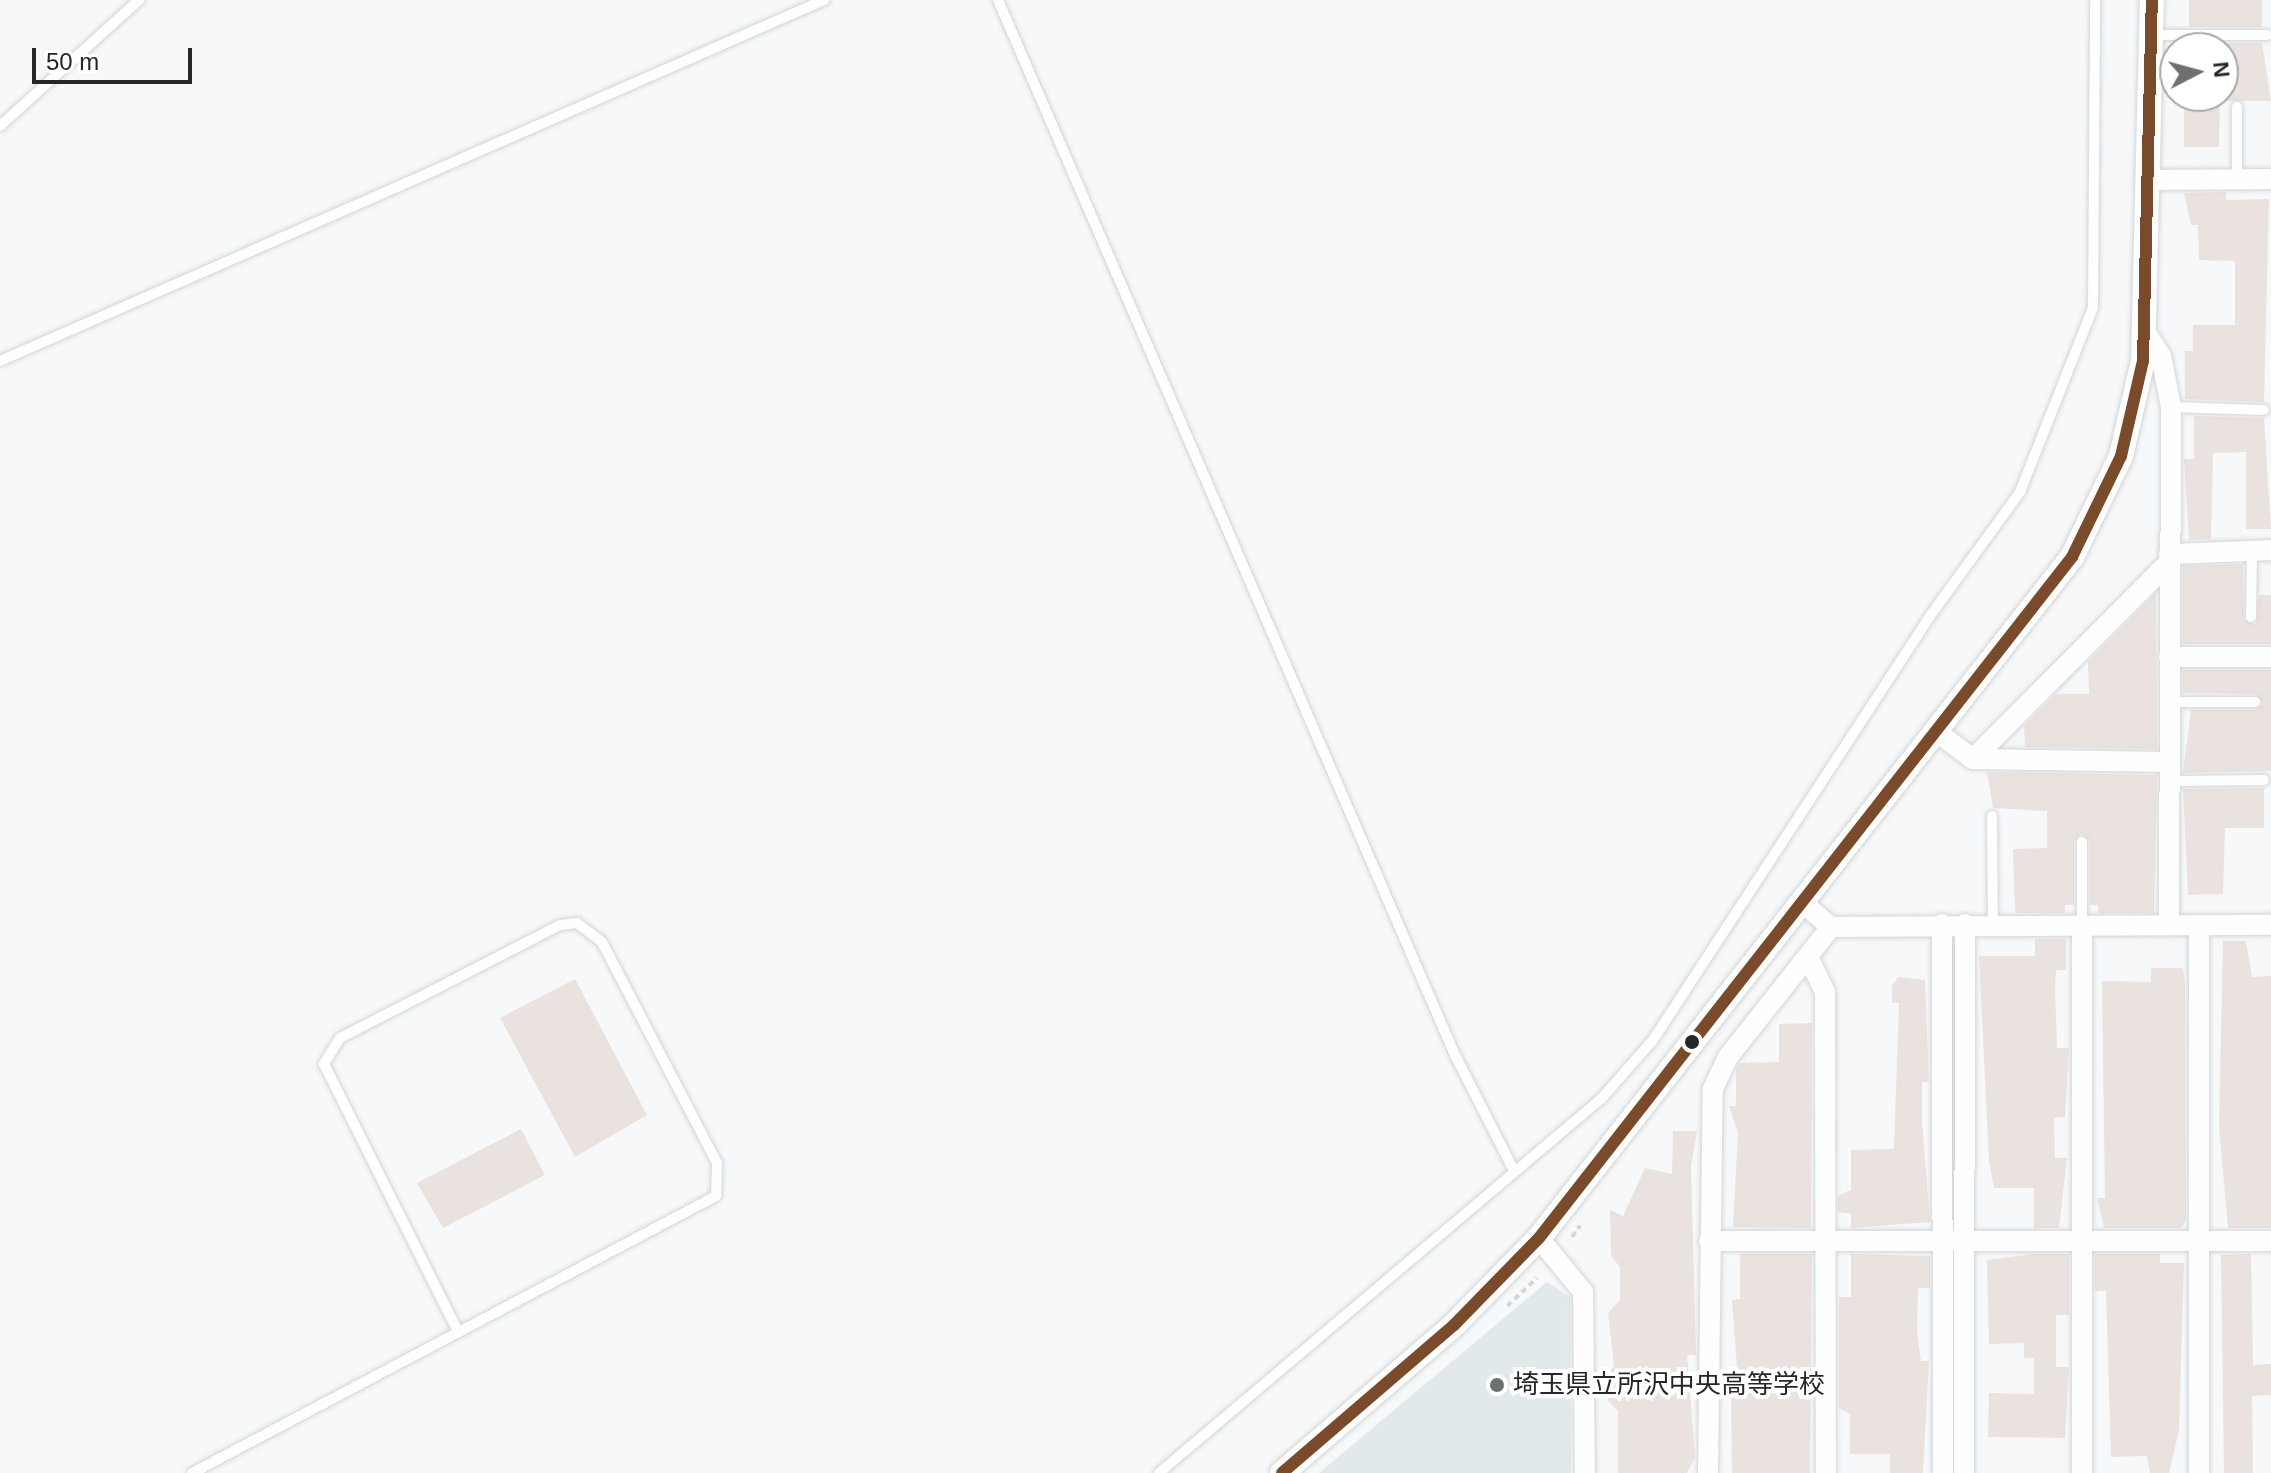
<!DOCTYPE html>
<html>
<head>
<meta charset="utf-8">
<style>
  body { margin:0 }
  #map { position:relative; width:2271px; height:1473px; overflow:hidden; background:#f6f8fa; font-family:Arial,"Noto Sans JP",sans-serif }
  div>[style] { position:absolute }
  .built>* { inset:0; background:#e1e9eb }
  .building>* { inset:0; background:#eae2df }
  .path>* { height:4px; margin-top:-2px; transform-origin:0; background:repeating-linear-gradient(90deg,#d5d6d6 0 6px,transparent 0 10px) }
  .roads { filter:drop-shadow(0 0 2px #d3d5d6) drop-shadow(0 0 2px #d3d5d6) }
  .service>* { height:10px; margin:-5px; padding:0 5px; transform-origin:5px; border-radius:5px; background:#fefefe }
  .minor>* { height:20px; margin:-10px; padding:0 10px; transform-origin:10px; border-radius:10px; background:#fefefe }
  .tertiary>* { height:24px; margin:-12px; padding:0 12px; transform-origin:12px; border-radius:12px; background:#fefefe }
  .bus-1>* { height:12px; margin:-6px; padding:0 6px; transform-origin:6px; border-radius:6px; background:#7a4b2a }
  .dots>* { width:22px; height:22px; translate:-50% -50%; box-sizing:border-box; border:4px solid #fff; border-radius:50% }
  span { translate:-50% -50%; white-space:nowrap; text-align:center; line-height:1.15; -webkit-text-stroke:8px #fff; paint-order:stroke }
  .poi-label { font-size:26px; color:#252627 }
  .left { translate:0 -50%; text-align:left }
  .north { position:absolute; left:2159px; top:32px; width:80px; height:80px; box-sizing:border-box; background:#fff; border:2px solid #a8a8a9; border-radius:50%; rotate:84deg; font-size:22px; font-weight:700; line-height:32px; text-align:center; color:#252627 }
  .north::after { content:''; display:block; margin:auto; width:28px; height:36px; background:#6e7071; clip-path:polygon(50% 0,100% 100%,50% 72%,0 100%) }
  .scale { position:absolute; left:32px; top:48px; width:160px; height:36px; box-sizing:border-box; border:4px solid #252627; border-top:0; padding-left:10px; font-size:24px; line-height:28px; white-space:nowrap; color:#252627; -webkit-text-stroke:6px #fff; paint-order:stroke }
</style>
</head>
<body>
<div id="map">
  <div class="built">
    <i style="clip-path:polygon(1547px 1282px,1570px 1297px,1571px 1473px,1319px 1473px)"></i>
  </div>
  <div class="building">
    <i style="clip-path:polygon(2189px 0,2262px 0,2262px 27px,2189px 27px)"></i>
    <i style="clip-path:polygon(2189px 43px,2262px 43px,2271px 101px,2223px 101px,2223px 48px)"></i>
    <i style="clip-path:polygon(2184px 96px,2220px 96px,2219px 147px,2184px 147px)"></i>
    <i style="clip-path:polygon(2226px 192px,2226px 200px,2269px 199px,2264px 402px,2185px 399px,2185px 351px,2193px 351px,2193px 325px,2235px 325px,2235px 261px,2199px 260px,2198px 225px,2191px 225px,2184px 193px)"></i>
    <i style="clip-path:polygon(2194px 416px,2264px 418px,2271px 529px,2246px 529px,2246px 452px,2213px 453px,2211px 539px,2189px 540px,2184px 459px,2194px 459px)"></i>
    <i style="clip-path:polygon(2243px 564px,2244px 620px,2256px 624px,2259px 595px,2271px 595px,2271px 644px,2183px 644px,2183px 566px)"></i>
    <i style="clip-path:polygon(2156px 593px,2157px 749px,2025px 747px,2024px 726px,2056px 694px,2089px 694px,2088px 662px)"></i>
    <i style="clip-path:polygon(2183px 670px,2271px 670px,2271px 771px,2183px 773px,2191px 710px,2255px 710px,2263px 703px,2255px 694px,2183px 693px)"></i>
    <i style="clip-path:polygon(1987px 772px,2157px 775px,2154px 913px,2098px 913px,2098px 905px,2090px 905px,2090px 842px,2081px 834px,2074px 842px,2074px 905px,2065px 905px,2065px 913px,2015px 913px,2013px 849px,2047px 848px,2047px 811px,1993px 808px)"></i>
    <i style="clip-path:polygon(2264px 788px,2264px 828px,2225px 828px,2223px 894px,2188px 895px,2183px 789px)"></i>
    <i style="clip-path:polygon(2035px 939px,2066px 939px,2066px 970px,2056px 970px,2055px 987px,2057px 1048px,2069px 1048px,2065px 1117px,2054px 1118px,2055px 1158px,2067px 1158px,2059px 1228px,2034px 1228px,2034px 1188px,1994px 1188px,1989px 1161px,1979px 956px,2035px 956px)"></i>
    <i style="clip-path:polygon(2223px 941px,2246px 941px,2252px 977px,2271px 976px,2271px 1228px,2228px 1228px,2219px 1127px)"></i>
    <i style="clip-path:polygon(2151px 968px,2183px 968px,2185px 983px,2186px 1220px,2182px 1228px,2104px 1228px,2097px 1198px,2105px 1198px,2102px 981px,2151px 982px)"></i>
    <i style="clip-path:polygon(1898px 977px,1925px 980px,1929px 1082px,1922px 1082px,1922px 1121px,1930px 1222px,1851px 1228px,1851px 1214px,1838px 1212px,1838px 1196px,1851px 1190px,1851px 1150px,1894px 1149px,1899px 1003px,1892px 1003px,1892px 986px)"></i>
    <i style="clip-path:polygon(575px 979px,647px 1115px,575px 1157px,500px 1018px)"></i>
    <i style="clip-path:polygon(1812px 1023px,1811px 1228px,1733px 1227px,1738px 1132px,1729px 1106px,1736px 1106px,1736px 1070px,1740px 1063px,1779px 1062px,1779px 1024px)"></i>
    <i style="clip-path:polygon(521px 1129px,545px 1175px,443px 1228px,417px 1183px)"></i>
    <i style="clip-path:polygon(1673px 1131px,1697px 1131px,1691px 1166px,1696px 1355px,1687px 1355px,1695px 1457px,1687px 1473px,1618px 1473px,1618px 1411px,1608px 1401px,1608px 1377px,1614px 1365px,1608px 1313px,1620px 1300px,1620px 1267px,1611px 1256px,1610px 1210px,1623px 1216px,1645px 1168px,1672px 1174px)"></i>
    <i style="clip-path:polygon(1740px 1254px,1812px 1254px,1810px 1473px,1732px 1473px,1731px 1392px,1738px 1381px,1732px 1300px,1740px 1299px)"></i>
    <i style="clip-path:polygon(1851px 1254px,1930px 1256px,1930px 1288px,1918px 1288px,1917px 1331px,1921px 1361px,1929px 1361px,1923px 1473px,1890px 1473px,1890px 1454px,1850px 1454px,1850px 1414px,1839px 1408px,1839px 1297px,1851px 1297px)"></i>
    <i style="clip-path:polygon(2034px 1254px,2069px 1254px,2069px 1315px,2056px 1315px,2056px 1367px,2069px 1367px,2065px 1438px,1988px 1437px,1989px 1393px,2034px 1394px,2034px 1358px,2024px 1358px,2024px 1343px,1989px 1344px,1987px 1260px)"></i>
    <i style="clip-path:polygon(2095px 1254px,2160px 1254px,2160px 1263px,2184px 1263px,2179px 1430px,2169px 1473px,2150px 1473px,2147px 1456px,2111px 1457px,2106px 1291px,2095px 1291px)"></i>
    <i style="clip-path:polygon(2251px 1254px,2253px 1365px,2271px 1364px,2271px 1395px,2252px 1396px,2253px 1473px,2224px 1473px,2221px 1255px)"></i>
  </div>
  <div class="path">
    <i style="left:1572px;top:1237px;width:14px;rotate:-54deg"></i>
    <i style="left:1507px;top:1306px;width:41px;rotate:-43deg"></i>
  </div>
  <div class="roads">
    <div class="service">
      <i style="left:998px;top:0;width:1150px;rotate:66.58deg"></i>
      <i style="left:1455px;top:1055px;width:128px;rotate:63deg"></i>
      <i style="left:2151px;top:35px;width:116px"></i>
      <i style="left:2237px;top:107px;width:72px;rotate:90deg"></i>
      <i style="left:0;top:126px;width:188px;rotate:-42.2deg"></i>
      <i style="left:0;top:361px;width:900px;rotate:-23.66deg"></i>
      <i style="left:2171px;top:407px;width:93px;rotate:1.8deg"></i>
      <i style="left:2251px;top:617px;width:67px;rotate:-89.1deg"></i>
      <i style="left:2169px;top:702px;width:86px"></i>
      <i style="left:2170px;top:781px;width:94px;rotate:-0.6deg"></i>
      <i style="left:1992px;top:816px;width:109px;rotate:89.5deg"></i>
      <i style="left:2082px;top:925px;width:83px;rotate:-90deg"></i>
      <i style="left:192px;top:1473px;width:593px;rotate:-27.86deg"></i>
      <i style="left:716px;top:1196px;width:33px;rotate:-88deg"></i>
      <i style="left:717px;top:1163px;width:249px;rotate:-117.5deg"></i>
      <i style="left:602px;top:942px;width:31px;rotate:-143deg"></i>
      <i style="left:577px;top:923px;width:17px;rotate:173deg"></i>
      <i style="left:560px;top:925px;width:247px;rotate:152.8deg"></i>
      <i style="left:340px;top:1038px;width:31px;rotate:122deg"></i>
      <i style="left:324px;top:1064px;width:297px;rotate:63.4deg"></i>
      <i style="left:1159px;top:1473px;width:580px;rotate:-40.25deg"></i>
      <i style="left:1602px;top:1098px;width:77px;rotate:-48.7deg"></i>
      <i style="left:1653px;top:1040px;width:506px;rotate:-56.84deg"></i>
      <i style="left:1930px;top:616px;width:153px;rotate:-54deg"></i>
      <i style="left:2020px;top:492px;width:198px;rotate:-68.4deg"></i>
      <i style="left:2093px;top:308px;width:308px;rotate:-89.6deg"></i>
    </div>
    <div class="minor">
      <i style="left:2150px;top:180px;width:121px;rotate:-0.5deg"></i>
      <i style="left:2147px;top:334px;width:26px;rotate:58deg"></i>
      <i style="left:2161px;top:356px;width:52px;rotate:78.9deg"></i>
      <i style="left:2171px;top:407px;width:517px;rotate:90.22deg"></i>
      <i style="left:2169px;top:554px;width:102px;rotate:-2.2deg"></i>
      <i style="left:2169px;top:657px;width:102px"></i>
      <i style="left:1937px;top:732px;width:45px;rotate:36.9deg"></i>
      <i style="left:1973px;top:759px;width:279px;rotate:-45.1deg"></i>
      <i style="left:1973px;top:759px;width:196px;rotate:0.9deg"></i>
      <i style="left:1803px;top:903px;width:37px;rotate:41deg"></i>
      <i style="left:1831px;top:927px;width:440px;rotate:-0.3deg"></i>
      <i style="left:1942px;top:924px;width:549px;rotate:89.9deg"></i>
      <i style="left:1808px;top:957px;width:39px;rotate:64deg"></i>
      <i style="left:1825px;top:992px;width:481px;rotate:89.9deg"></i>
      <i style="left:1539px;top:1238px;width:70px;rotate:50.8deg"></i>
      <i style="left:1583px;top:1292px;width:181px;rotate:89.4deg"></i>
      <i style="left:1709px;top:1241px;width:562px"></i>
      <i style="left:1708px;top:1473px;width:384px;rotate:-89.3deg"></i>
      <i style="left:1713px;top:1089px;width:35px;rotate:-65deg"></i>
      <i style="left:1728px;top:1057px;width:166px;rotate:-51.6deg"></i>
      <i style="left:1964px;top:1473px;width:549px;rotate:-89.9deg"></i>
      <i style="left:2082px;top:1473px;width:548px;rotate:-90deg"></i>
      <i style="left:2199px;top:1473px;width:548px;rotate:-90deg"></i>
    </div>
    <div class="tertiary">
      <i style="left:1282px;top:1473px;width:227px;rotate:-40.7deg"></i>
      <i style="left:1454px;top:1325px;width:122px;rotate:-45.7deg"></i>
      <i style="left:1539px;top:1238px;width:865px;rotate:-51.95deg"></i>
      <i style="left:2072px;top:557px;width:112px;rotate:-64.1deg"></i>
      <i style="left:2121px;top:456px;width:98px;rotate:-77deg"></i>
      <i style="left:2143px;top:361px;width:361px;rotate:-88.6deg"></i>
    </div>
  </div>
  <div class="bus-1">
    <i style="left:1282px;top:1473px;width:227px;rotate:-40.7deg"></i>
    <i style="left:1454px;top:1325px;width:122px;rotate:-45.7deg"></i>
    <i style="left:1539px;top:1238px;width:865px;rotate:-51.95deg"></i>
    <i style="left:2072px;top:557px;width:112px;rotate:-64.1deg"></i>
    <i style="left:2121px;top:456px;width:98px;rotate:-77deg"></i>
    <i style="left:2143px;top:361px;width:361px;rotate:-88.6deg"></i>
  </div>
  <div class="dots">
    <i style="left:1692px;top:1042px;background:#252627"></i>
    <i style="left:1497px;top:1385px;background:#6e7071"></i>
  </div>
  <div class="poi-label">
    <span class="left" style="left:1513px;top:1385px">埼玉県立所沢中央高等学校</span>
  </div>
  <div class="north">N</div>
  <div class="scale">50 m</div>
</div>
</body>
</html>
